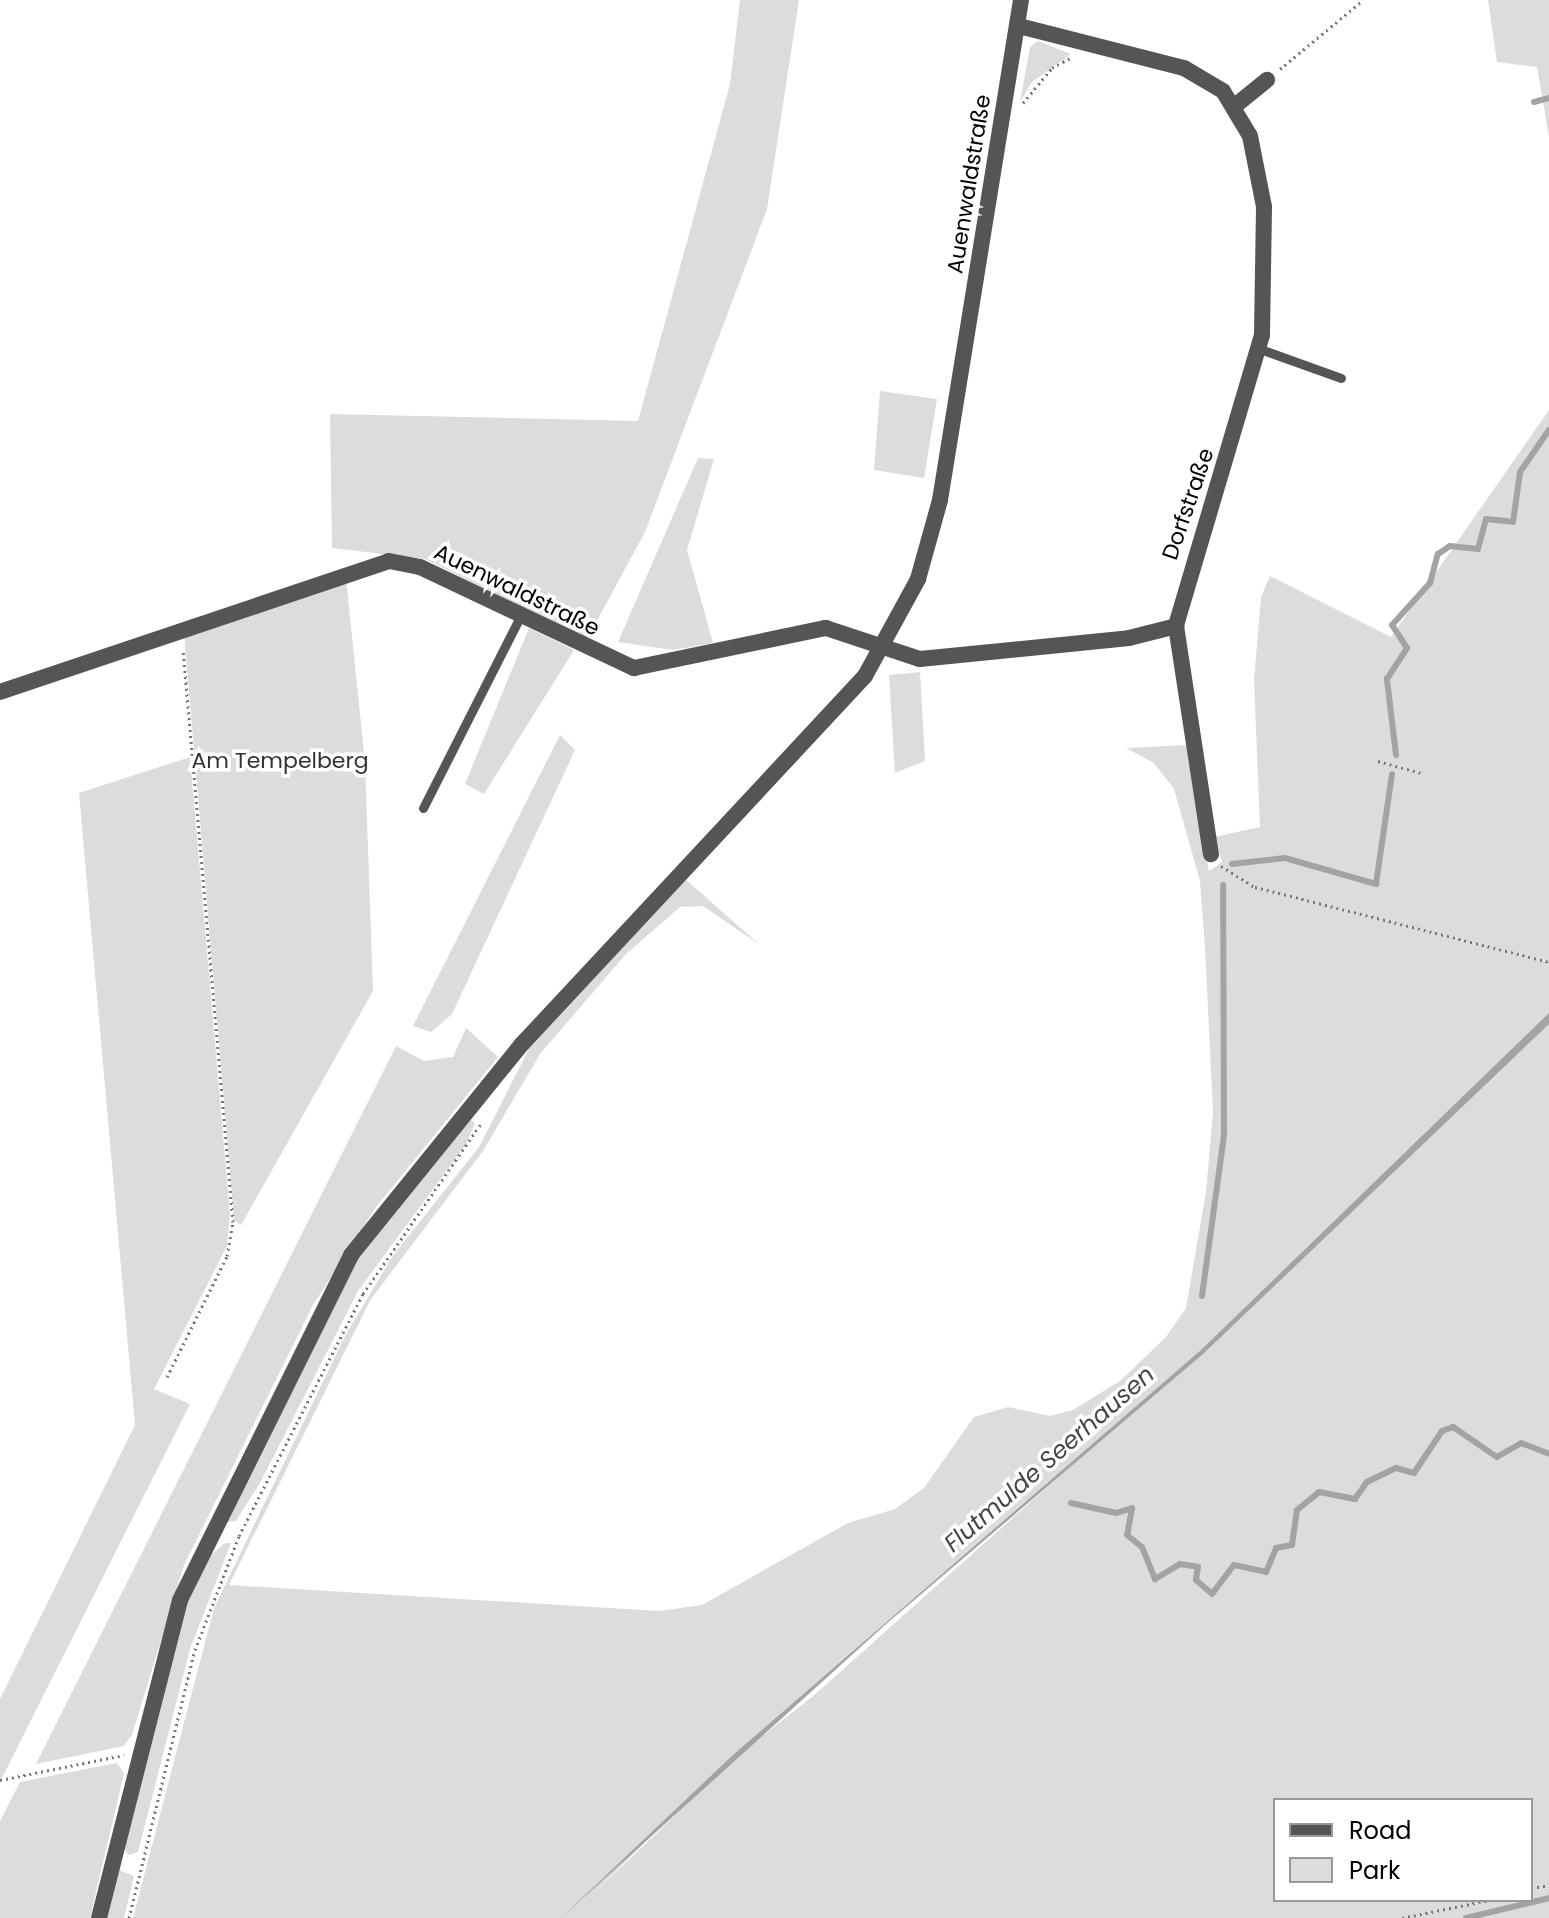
<!DOCTYPE html>
<html>
<head>
<meta charset="utf-8">
<style>
  body { margin:0 }
  #map { position:relative; width:1549px; height:1918px; overflow:hidden; background:#fff; font-family:Poppins,sans-serif }
  div>[style] { position:absolute }
  .green>* { inset:0; background:#dcdcdc }
  .water>* { inset:0; background:#a3a3a3 }
  .stream>* { height:6px; margin:-3px; padding:0 3px; transform-origin:3px; border-radius:3px; background:#a3a3a3 }
  .path>* { height:3px; margin-top:-1.5px; transform-origin:0; background:repeating-linear-gradient(90deg,#777 0 2px,transparent 0 6px) }
  .service>* { height:9px; margin:-4.5px; padding:0 4.5px; transform-origin:4.5px; border-radius:4.5px; background:#555 }
  .minor>* { height:16px; margin:-8px; padding:0 8px; transform-origin:8px; border-radius:8px; background:#555 }
  .tertiary>* { height:16px; margin:-8px; padding:0 8px; transform-origin:8px; border-radius:8px; background:#555 }
  span { translate:-50% -50%; white-space:nowrap; text-align:center; line-height:1.15; -webkit-text-stroke:7px #fff; paint-order:stroke }
  .street-label { font-size:22px; color:#000 }
  .park-label { font-size:22px; color:#333 }
  .water-label { font-size:24px; color:#444; font-style:italic }
  .legend { position:absolute; left:1273px; top:1798px; width:260px; height:104px; box-sizing:border-box; background:#fff; border:2px solid #999; margin:0; padding:10px 14px; list-style:none; font-size:24px; color:#000 }
  .legend li { display:flex; align-items:center; gap:16px; height:40px }
  .legend b { width:40px; border:2px solid #999 }
</style>
</head>
<body>
<div id="map">
  <div class="green">
    <i style="clip-path:polygon(740px 0,799px 0,767px 209px,645px 532px,587px 639px,425px 559px,332px 548px,330px 414px,638px 421px,730px 84px)"></i>
    <i style="clip-path:polygon(1488px 0,1549px 0,1549px 137px,1537px 67px,1497px 62px)"></i>
    <i style="clip-path:polygon(1038px 41px,1071px 54px,1032px 82px,1020px 102px,1030px 47px)"></i>
    <i style="clip-path:polygon(880px 391px,937px 399px,924px 478px,874px 470px)"></i>
    <i style="clip-path:polygon(evenodd,1549px 410px,1549px 1918px,133px 1918px,214px 1608px,345px 1336px,392px 1257px,479px 1147px,531px 1045px,685px 879px,760px 945px,703px 906px,680px 907px,626px 954px,540px 1054px,483px 1151px,371px 1299px,229px 1585px,659px 1611px,702px 1605px,848px 1523px,895px 1509px,924px 1488px,974px 1417px,1008px 1407px,1050px 1416px,1073px 1410px,1120px 1381px,1166px 1337px,1186px 1308px,1206px 1192px,1213px 1112px,1205px 948px,1200px 881px,1174px 789px,1154px 763px,1126px 748px,1186px 745px,1209px 871px,1222px 862px,1214px 837px,1260px 827px,1254px 680px,1261px 597px,1270px 576px,1391px 637px,1549px 410px,1200px 1351px,812px 1697px,737px 1756px,587px 1900px,735px 1753px,1200px 1351px,1549px 410px,1275px 1800px,1531px 1800px,1531px 1900px,1275px 1900px,1275px 1800px)"></i>
    <i style="clip-path:polygon(698px 458px,714px 459px,687px 550px,713px 643px,673px 650px,618px 642px)"></i>
    <i style="clip-path:polygon(346px 578px,365px 763px,373px 991px,241px 1225px,234px 1220px,184px 633px)"></i>
    <i style="clip-path:polygon(529px 628px,574px 650px,484px 794px,465px 784px)"></i>
    <i style="clip-path:polygon(920px 672px,925px 761px,895px 773px,889px 675px)"></i>
    <i style="clip-path:polygon(560px 735px,575px 750px,452px 1014px,431px 1032px,413px 1026px)"></i>
    <i style="clip-path:polygon(190px 757px,230px 1214px,227px 1246px,154px 1389px,190px 1404px,0 1782px,0 1699px,135px 1425px,79px 793px)"></i>
    <i style="clip-path:polygon(466px 1028px,498px 1057px,376px 1207px,313px 1305px,184px 1565px,132px 1735px,124px 1746px,36px 1764px,396px 1046px,424px 1061px,453px 1057px)"></i>
    <i style="clip-path:polygon(467px 1117px,475px 1123px,466px 1144px,358px 1291px,260px 1483px,236px 1521px,227px 1522px,358px 1259px)"></i>
    <i style="clip-path:polygon(225px 1543px,231px 1543px,190px 1649px,138px 1852px,129px 1855px,124px 1849px,187px 1602px,203px 1562px)"></i>
    <i style="clip-path:polygon(117px 1763px,124px 1773px,90px 1918px,0 1918px,0 1821px,20px 1782px)"></i>
    <i style="clip-path:polygon(119px 1870px,134px 1876px,124px 1918px,106px 1918px)"></i>
  </div>
  <div class="water">
    <i style="clip-path:polygon(1549px 1013px,1549px 1024px,1203px 1354px,885px 1625px,561px 1918px,735px 1753px,1201px 1350px)"></i>
  </div>
  <div class="stream">
    <i style="left:1534px;top:102px;width:16px;rotate:-15deg"></i>
    <i style="left:1396px;top:755px;width:77px;rotate:-96.8deg"></i>
    <i style="left:1387px;top:679px;width:37px;rotate:-57deg"></i>
    <i style="left:1407px;top:648px;width:27px;rotate:-123deg"></i>
    <i style="left:1392px;top:625px;width:57px;rotate:-47.9deg"></i>
    <i style="left:1430px;top:583px;width:30px;rotate:-75deg"></i>
    <i style="left:1438px;top:554px;width:14px;rotate:-34deg"></i>
    <i style="left:1450px;top:546px;width:28px;rotate:6deg"></i>
    <i style="left:1478px;top:549px;width:31px;rotate:-75deg"></i>
    <i style="left:1486px;top:519px;width:27px;rotate:6deg"></i>
    <i style="left:1513px;top:522px;width:50px;rotate:-82deg"></i>
    <i style="left:1520px;top:472px;width:51px;rotate:-55.4deg"></i>
    <i style="left:1232px;top:864px;width:53px;rotate:-6.5deg"></i>
    <i style="left:1285px;top:858px;width:95px;rotate:15.9deg"></i>
    <i style="left:1376px;top:884px;width:111px;rotate:-81.7deg"></i>
    <i style="left:1202px;top:1296px;width:162px;rotate:-82.2deg"></i>
    <i style="left:1224px;top:1135px;width:250px;rotate:-90.2deg"></i>
    <i style="left:1071px;top:1503px;width:46px;rotate:12.5deg"></i>
    <i style="left:1116px;top:1513px;width:17px;rotate:-17deg"></i>
    <i style="left:1132px;top:1508px;width:27px;rotate:100deg"></i>
    <i style="left:1127px;top:1535px;width:19px;rotate:39deg"></i>
    <i style="left:1142px;top:1547px;width:35px;rotate:68deg"></i>
    <i style="left:1155px;top:1579px;width:29px;rotate:-31deg"></i>
    <i style="left:1180px;top:1564px;width:18px;rotate:9deg"></i>
    <i style="left:1198px;top:1567px;width:13px;rotate:99deg"></i>
    <i style="left:1196px;top:1580px;width:21px;rotate:41deg"></i>
    <i style="left:1212px;top:1594px;width:36px;rotate:-53deg"></i>
    <i style="left:1234px;top:1565px;width:33px;rotate:12deg"></i>
    <i style="left:1266px;top:1572px;width:26px;rotate:-67deg"></i>
    <i style="left:1276px;top:1548px;width:16px;rotate:-11deg"></i>
    <i style="left:1292px;top:1545px;width:35px;rotate:-82deg"></i>
    <i style="left:1297px;top:1510px;width:28px;rotate:-39deg"></i>
    <i style="left:1319px;top:1492px;width:37px;rotate:11deg"></i>
    <i style="left:1355px;top:1499px;width:21px;rotate:-55deg"></i>
    <i style="left:1367px;top:1482px;width:32px;rotate:-26deg"></i>
    <i style="left:1396px;top:1468px;width:19px;rotate:16deg"></i>
    <i style="left:1414px;top:1473px;width:50px;rotate:-56.3deg"></i>
    <i style="left:1442px;top:1431px;width:12px;rotate:-20deg"></i>
    <i style="left:1453px;top:1427px;width:53px;rotate:34.3deg"></i>
    <i style="left:1497px;top:1457px;width:28px;rotate:-30deg"></i>
    <i style="left:1521px;top:1443px;width:30px;rotate:21deg"></i>
    <i style="left:1466px;top:1918px;width:85px;rotate:-13.5deg"></i>
  </div>
  <div class="path">
    <i style="left:1280px;top:69px;width:108px;rotate:-39.7deg"></i>
    <i style="left:1023px;top:103px;width:45px;rotate:-50.4deg"></i>
    <i style="left:1052px;top:68px;width:23px;rotate:-29deg"></i>
    <i style="left:1378px;top:761px;width:45px;rotate:15.6deg"></i>
    <i style="left:1221px;top:866px;width:40px;rotate:32deg"></i>
    <i style="left:1255px;top:887px;width:303px;rotate:14.3deg"></i>
    <i style="left:167px;top:1377px;width:135px;rotate:-63.6deg"></i>
    <i style="left:227px;top:1256px;width:35px;rotate:-80deg"></i>
    <i style="left:233px;top:1222px;width:575px;rotate:-94.99deg"></i>
    <i style="left:0;top:1780px;width:126px;rotate:-11.4deg"></i>
    <i style="left:1531px;top:1888px;width:18px;rotate:-9deg"></i>
    <i style="left:129px;top:1918px;width:276px;rotate:-76.2deg"></i>
    <i style="left:195px;top:1650px;width:122px;rotate:-68.9deg"></i>
    <i style="left:239px;top:1536px;width:272px;rotate:-62.9deg"></i>
    <i style="left:363px;top:1294px;width:209px;rotate:-55.3deg"></i>
    <i style="left:1402px;top:1918px;width:89px;rotate:-11.7deg"></i>
  </div>
  <div class="service">
    <i style="left:1260px;top:349px;width:86px;rotate:19.7deg"></i>
    <i style="left:423px;top:808px;width:214px;rotate:-63.1deg"></i>
  </div>
  <div class="minor">
    <i style="left:1019px;top:26px;width:170px;rotate:14.3deg"></i>
    <i style="left:1184px;top:68px;width:45px;rotate:30.5deg"></i>
    <i style="left:1223px;top:91px;width:52px;rotate:59deg"></i>
    <i style="left:1250px;top:136px;width:72px;rotate:78.8deg"></i>
    <i style="left:1264px;top:207px;width:128px;rotate:90.9deg"></i>
    <i style="left:1262px;top:335px;width:303px;rotate:106.5deg"></i>
    <i style="left:1236px;top:105px;width:40px;rotate:-39deg"></i>
    <i style="left:1176px;top:626px;width:231px;rotate:81.3deg"></i>
    <i style="left:0;top:692px;width:410px;rotate:-18.6deg"></i>
    <i style="left:389px;top:561px;width:32px;rotate:11deg"></i>
    <i style="left:420px;top:567px;width:237px;rotate:25.3deg"></i>
    <i style="left:634px;top:668px;width:196px;rotate:-11.8deg"></i>
    <i style="left:826px;top:628px;width:99px;rotate:18.3deg"></i>
    <i style="left:920px;top:659px;width:210px;rotate:-5.7deg"></i>
    <i style="left:1129px;top:638px;width:49px;rotate:-14.3deg"></i>
  </div>
  <div class="tertiary">
    <i style="left:99px;top:1918px;width:328px;rotate:-75.7deg"></i>
    <i style="left:180px;top:1600px;width:385px;rotate:-63.6deg"></i>
    <i style="left:351px;top:1255px;width:272px;rotate:-51deg"></i>
    <i style="left:522px;top:1044px;width:503px;rotate:-47.01deg"></i>
    <i style="left:865px;top:676px;width:111px;rotate:-61.3deg"></i>
    <i style="left:918px;top:579px;width:82px;rotate:-74.4deg"></i>
    <i style="left:940px;top:500px;width:507px;rotate:-80.8deg"></i>
  </div>
  <div class="street-label">
    <span style="left:969px;top:184px;rotate:-81deg">Auenwaldstraße</span>
    <span style="left:1188px;top:504px;rotate:-71deg">Dorfstraße</span>
    <span style="left:517px;top:590px;rotate:26deg">Auenwaldstraße</span>
  </div>
  <div class="park-label">
    <span style="left:280px;top:761px">Am Tempelberg</span>
  </div>
  <div class="water-label">
    <span style="left:1049px;top:1459px;rotate:-41deg">Flutmulde Seerhausen</span>
  </div>
  <ul class="legend">
  <li><b style="height:10px;background:#555"></b>Road</li>
  <li><b style="height:22px;background:#dcdcdc"></b>Park</li>
  </ul>
</div>
</body>
</html>
